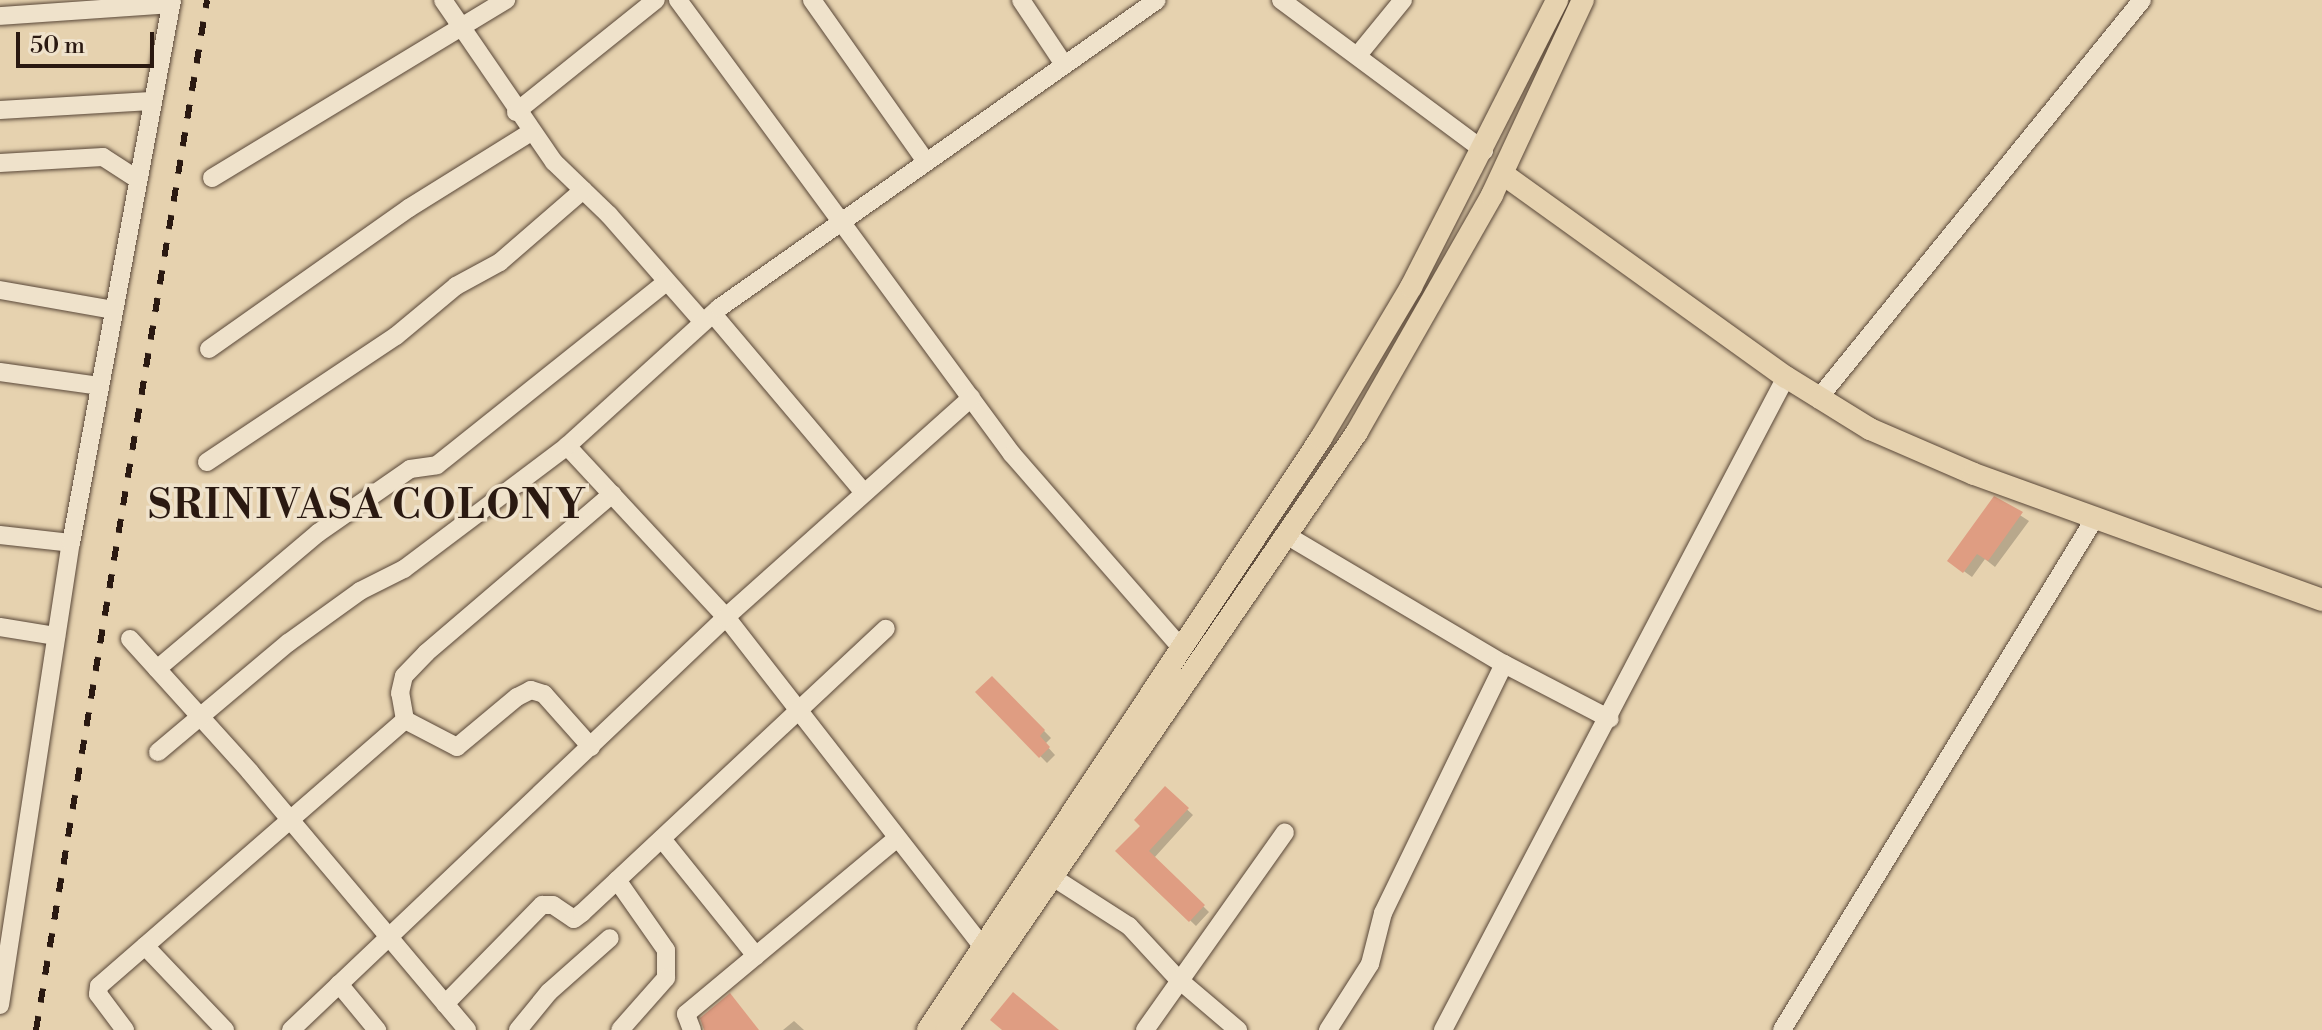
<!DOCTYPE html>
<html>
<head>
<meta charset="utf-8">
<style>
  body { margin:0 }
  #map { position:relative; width:2322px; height:1030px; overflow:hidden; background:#e6d2af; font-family:"Libre Bodoni",serif }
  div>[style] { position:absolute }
  .shadow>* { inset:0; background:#0003 }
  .building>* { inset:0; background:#df9d82 }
  .roads { filter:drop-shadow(0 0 2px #594738) drop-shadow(0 0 2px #594738) }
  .minor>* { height:18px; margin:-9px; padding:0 9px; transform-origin:9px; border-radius:9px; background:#efe2cb }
  .major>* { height:22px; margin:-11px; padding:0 11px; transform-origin:11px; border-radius:11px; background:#e6d2af }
  .rail>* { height:6px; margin-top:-3px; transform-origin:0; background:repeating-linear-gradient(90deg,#2a1911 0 14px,transparent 0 28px) }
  span { translate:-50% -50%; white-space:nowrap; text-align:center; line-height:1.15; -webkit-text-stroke:7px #efe2cb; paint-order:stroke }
  .district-label { font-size:40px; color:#2a1911; font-weight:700; letter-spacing:2px }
  .scale { position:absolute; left:16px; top:32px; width:138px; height:36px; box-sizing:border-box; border:4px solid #2a1911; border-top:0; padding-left:10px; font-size:24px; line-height:28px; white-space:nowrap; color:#2a1911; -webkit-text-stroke:6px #efe2cb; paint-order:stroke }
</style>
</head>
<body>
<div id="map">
  <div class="shadow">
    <i style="clip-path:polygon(1995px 499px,2029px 521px,1995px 567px,1985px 559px,1972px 577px,1954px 564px)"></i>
    <i style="clip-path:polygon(992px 678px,1051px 738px,1045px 744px,1055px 755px,1047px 763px,978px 692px)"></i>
    <i style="clip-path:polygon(1165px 789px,1193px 815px,1154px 858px,1209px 912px,1196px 926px,1118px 851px,1142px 826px)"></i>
    <i style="clip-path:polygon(794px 1021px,804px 1030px,783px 1030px)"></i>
  </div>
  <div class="building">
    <i style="clip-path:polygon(1994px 496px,2023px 512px,1988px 561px,1977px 554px,1963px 573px,1947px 561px)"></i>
    <i style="clip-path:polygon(992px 676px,1045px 730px,1040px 736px,1050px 747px,1039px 758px,975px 692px)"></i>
    <i style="clip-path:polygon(1165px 786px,1189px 808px,1149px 851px,1205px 905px,1189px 922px,1115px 851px,1140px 826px,1134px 820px)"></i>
    <i style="clip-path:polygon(1013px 992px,1059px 1030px,1002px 1030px,990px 1020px)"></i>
    <i style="clip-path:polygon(730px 993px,759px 1030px,704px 1030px,700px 1018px)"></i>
  </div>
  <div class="roads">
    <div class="minor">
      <i style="left:443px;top:0;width:196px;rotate:55.6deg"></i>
      <i style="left:554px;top:162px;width:76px;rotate:43.9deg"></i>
      <i style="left:609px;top:215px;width:142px;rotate:48.7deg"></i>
      <i style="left:678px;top:0;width:564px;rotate:53.66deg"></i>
      <i style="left:1012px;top:454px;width:257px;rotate:48.9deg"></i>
      <i style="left:812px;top:0;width:196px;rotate:54.8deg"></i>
      <i style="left:1021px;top:0;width:76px;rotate:56.3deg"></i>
      <i style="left:1281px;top:0;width:253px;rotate:36.6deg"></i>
      <i style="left:0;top:16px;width:171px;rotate:-4deg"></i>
      <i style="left:1358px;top:55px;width:71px;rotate:-50.7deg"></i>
      <i style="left:0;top:110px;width:151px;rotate:-3.4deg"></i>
      <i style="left:516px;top:112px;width:179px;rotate:-38.7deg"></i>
      <i style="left:0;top:163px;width:103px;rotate:-3.3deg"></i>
      <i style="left:103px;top:157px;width:40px;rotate:32.9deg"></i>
      <i style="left:212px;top:178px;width:344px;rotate:-31.2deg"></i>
      <i style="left:0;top:290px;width:116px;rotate:10deg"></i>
      <i style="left:713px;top:314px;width:234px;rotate:49.8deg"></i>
      <i style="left:209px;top:349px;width:245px;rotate:-35.2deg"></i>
      <i style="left:409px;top:208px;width:144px;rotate:-31.9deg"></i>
      <i style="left:0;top:372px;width:100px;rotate:8deg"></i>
      <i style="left:1818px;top:399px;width:514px;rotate:-50.92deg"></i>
      <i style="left:567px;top:446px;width:233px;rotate:47.1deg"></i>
      <i style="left:726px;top:617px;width:420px;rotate:52.1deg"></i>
      <i style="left:207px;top:462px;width:227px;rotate:-33.7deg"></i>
      <i style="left:396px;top:336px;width:78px;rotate:-39.8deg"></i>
      <i style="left:456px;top:286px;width:50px;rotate:-28.6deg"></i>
      <i style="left:500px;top:262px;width:110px;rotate:-40.9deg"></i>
      <i style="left:0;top:535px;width:71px;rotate:6.4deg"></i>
      <i style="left:1288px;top:536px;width:251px;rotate:30.7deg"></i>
      <i style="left:1504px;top:664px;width:119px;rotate:27.4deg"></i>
      <i style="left:0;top:627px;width:57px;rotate:9.1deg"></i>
      <i style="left:130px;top:639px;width:179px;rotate:47.9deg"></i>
      <i style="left:250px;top:772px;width:337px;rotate:49.9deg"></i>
      <i style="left:157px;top:669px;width:211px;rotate:-40.2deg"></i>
      <i style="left:318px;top:533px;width:112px;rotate:-34.8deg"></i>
      <i style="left:410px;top:469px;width:27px;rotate:-8deg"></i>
      <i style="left:437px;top:465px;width:292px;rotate:-38.6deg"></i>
      <i style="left:591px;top:747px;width:71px;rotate:-131.6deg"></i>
      <i style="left:544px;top:694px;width:14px;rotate:-163deg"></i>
      <i style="left:531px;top:690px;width:16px;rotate:153deg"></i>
      <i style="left:517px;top:697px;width:78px;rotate:140.2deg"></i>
      <i style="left:457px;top:747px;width:59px;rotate:-152.6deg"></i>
      <i style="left:405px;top:720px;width:27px;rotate:-100deg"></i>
      <i style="left:400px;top:693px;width:17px;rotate:-77deg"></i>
      <i style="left:404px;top:676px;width:32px;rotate:-46deg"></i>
      <i style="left:426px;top:653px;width:245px;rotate:-40.5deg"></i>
      <i style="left:158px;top:752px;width:170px;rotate:-40deg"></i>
      <i style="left:288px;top:643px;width:89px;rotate:-35.8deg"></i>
      <i style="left:360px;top:591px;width:49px;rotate:-26.6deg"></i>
      <i style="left:404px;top:569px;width:204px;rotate:-37deg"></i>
      <i style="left:567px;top:446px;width:205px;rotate:-42.2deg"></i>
      <i style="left:719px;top:308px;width:535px;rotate:-35.11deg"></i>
      <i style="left:662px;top:839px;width:150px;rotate:51.2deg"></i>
      <i style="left:1051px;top:876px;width:93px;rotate:32.7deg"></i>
      <i style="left:1129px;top:926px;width:72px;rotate:47.2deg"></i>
      <i style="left:1178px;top:979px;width:79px;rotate:40.4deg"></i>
      <i style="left:617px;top:880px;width:85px;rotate:55deg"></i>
      <i style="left:666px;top:950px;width:28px;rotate:90deg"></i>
      <i style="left:666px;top:978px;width:69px;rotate:131.5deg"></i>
      <i style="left:145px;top:946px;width:116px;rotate:46.4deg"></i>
      <i style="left:339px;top:984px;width:60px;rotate:50.4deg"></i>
      <i style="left:445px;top:1004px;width:139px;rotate:-45.6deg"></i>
      <i style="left:542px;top:905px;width:11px"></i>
      <i style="left:553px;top:905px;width:25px;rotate:34deg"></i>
      <i style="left:574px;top:919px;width:10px;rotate:-37deg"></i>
      <i style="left:582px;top:913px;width:416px;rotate:-43.1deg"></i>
      <i style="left:0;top:1005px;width:467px;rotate:-81.3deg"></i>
      <i style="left:71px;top:543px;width:552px;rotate:-79.46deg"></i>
      <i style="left:125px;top:1030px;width:45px;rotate:-126.9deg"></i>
      <i style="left:98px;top:994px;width:8px;rotate:-83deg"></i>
      <i style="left:99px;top:986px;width:405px;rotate:-41deg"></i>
      <i style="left:291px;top:1030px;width:600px;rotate:-43.51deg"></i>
      <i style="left:726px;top:617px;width:329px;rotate:-41.8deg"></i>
      <i style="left:518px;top:1030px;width:49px;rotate:-50.8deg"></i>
      <i style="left:549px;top:992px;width:81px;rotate:-41.5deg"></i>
      <i style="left:692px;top:1030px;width:17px;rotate:-111deg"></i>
      <i style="left:686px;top:1014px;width:273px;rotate:-39.8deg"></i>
      <i style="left:1145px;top:1030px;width:242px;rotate:-54.7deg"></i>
      <i style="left:1328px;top:1030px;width:78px;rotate:-57.5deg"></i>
      <i style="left:1370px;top:964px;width:53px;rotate:-75.7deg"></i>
      <i style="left:1383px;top:913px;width:277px;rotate:-64.1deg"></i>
      <i style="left:1443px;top:1030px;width:738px;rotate:-62.29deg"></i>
      <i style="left:1782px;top:1030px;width:600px;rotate:-58.56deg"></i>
    </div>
    <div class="major">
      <i style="left:1503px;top:174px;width:348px;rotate:35.7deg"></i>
      <i style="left:1786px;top:377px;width:99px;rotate:31.8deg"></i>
      <i style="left:1870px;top:429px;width:113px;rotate:23.4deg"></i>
      <i style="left:1974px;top:474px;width:370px;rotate:19.9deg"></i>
      <i style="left:928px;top:1030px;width:711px;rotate:-56.42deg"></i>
      <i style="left:1321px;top:438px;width:176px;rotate:-59.2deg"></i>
      <i style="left:1411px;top:287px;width:322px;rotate:-63deg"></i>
      <i style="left:947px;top:1030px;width:725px;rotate:-55.56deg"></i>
      <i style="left:1357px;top:432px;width:273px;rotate:-60.3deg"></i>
      <i style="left:1492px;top:195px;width:215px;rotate:-65deg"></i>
    </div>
  </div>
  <div class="rail">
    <i style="left:36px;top:1030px;width:1044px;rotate:-80.57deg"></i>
  </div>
  <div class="district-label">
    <span style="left:368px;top:506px">SRINIVASA COLONY</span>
  </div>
  <div class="scale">50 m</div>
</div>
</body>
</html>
